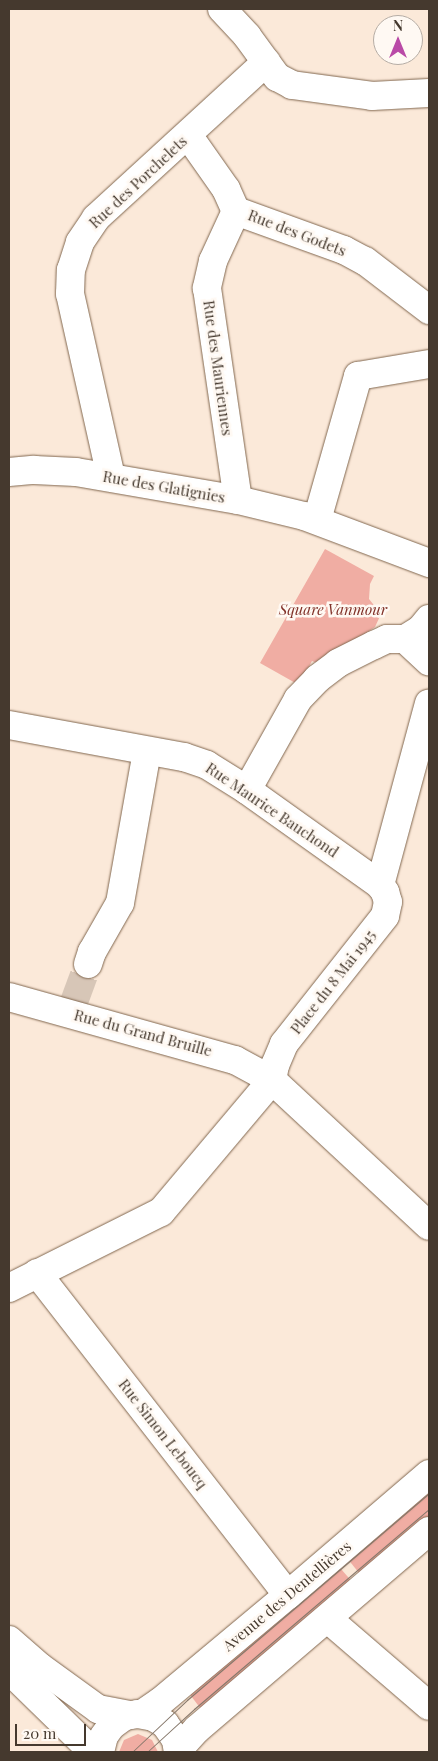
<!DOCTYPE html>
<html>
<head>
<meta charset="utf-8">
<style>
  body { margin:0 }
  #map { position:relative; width:438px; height:1761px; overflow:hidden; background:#fbe9d9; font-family:"Playfair Display",serif }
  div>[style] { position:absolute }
  .green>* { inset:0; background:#f0ada3 }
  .minor-tunnel>* { height:28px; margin-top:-14px; transform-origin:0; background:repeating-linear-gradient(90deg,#d7c6b7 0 28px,transparent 0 42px) }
  .roads { filter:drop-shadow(0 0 1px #81674f) drop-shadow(0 0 1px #81674f) }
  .minor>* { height:28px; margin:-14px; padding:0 14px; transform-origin:14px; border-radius:14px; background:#fff }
  .major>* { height:28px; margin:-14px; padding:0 14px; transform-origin:14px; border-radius:14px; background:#fff }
  .tram>* { height:1px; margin:-0.5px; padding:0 0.5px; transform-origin:0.5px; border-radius:0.5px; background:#85776a }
  span { translate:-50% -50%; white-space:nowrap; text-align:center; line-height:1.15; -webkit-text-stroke:5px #fff9f3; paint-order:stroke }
  .street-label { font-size:15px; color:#45392e }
  .park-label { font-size:15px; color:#813128; font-style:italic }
  .frame { position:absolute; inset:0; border:10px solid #45392e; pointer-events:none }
  .north { position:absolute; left:373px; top:15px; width:50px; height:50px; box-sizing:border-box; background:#fff9f3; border:1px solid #b5aca4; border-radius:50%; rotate:0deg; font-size:14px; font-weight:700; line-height:20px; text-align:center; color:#45392e }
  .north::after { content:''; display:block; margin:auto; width:18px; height:22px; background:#ba4aa7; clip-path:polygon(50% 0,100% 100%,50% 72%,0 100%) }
  .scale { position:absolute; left:15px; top:1724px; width:71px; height:22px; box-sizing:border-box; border:2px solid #45392e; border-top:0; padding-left:6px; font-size:15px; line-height:18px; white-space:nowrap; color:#45392e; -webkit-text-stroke:4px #fff9f3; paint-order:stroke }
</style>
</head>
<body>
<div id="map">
  <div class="green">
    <i style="clip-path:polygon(325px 549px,374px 576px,370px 584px,369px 599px,381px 614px,375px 627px,320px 664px,312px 661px,299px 685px,260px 663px)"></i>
    <i style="clip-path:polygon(429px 1482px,429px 1522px,363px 1578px,343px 1553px)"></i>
    <i style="clip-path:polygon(334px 1561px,355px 1585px,204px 1713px,188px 1692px)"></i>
    <i style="clip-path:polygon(138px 1734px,152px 1740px,158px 1752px,119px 1752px,124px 1740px)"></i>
  </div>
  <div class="minor-tunnel">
    <i style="left:74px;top:1002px;width:40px;rotate:-69.8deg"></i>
  </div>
  <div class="roads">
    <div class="minor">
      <i style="left:222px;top:9px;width:37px;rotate:47deg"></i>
      <i style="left:247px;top:36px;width:51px;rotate:53.8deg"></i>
      <i style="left:277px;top:77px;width:17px;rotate:28deg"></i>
      <i style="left:292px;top:85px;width:81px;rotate:7.8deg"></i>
      <i style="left:372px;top:96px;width:57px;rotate:-3deg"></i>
      <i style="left:188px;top:135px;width:66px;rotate:54.9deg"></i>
      <i style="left:226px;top:189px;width:24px;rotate:66deg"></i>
      <i style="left:236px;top:211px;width:115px;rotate:19.9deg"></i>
      <i style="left:344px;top:250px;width:24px;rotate:28deg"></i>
      <i style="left:365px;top:261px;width:81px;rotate:37.4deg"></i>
      <i style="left:236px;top:211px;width:55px;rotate:114.7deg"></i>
      <i style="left:213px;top:261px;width:28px;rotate:103deg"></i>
      <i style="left:207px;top:288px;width:214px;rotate:81.7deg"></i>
      <i style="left:9px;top:472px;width:25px;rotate:-5deg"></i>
      <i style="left:34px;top:470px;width:42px;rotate:2.7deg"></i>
      <i style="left:76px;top:472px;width:164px;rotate:9.8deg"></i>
      <i style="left:238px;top:500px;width:68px;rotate:13.6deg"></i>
      <i style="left:304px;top:516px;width:134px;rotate:20.6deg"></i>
      <i style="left:111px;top:477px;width:188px;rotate:-102.6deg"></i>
      <i style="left:70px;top:294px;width:24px;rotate:-88deg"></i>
      <i style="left:71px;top:270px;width:29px;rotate:-72deg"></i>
      <i style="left:80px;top:242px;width:29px;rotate:-56deg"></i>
      <i style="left:96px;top:218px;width:231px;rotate:-42.5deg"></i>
      <i style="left:317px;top:520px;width:150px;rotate:-74.1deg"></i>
      <i style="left:358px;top:376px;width:72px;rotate:-9.6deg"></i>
      <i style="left:429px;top:619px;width:13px;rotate:129deg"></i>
      <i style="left:421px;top:629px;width:19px;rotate:148deg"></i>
      <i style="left:405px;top:639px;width:33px;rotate:43deg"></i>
      <i style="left:9px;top:725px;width:178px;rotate:10.4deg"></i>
      <i style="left:184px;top:757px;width:24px;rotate:19deg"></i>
      <i style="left:207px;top:765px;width:47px;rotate:32deg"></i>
      <i style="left:247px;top:790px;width:163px;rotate:35.5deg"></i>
      <i style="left:380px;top:885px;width:9px;rotate:54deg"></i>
      <i style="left:385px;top:892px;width:10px;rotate:73deg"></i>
      <i style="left:388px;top:902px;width:14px;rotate:102deg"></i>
      <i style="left:385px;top:916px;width:163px;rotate:128.3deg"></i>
      <i style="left:284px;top:1044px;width:23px;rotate:113deg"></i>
      <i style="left:275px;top:1065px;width:15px;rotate:101deg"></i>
      <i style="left:247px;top:790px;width:104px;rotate:-60.7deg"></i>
      <i style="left:298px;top:699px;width:28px;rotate:-46deg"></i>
      <i style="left:317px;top:679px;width:26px;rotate:-37deg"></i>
      <i style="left:338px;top:663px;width:40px;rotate:-26.6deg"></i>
      <i style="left:374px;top:645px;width:14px;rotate:-25deg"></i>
      <i style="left:387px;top:639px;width:18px"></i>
      <i style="left:380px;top:885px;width:188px;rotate:-74.9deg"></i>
      <i style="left:88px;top:964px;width:13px;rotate:-72deg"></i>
      <i style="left:92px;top:952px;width:56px;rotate:-60.3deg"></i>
      <i style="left:120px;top:903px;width:154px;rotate:-79.9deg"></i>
      <i style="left:9px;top:997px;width:235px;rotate:15.6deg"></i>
      <i style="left:235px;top:1060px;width:42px;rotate:28.4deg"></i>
      <i style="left:272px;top:1080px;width:214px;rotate:42.9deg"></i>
      <i style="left:37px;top:1273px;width:408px;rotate:52.1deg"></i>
      <i style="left:9px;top:1288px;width:170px;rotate:-26.6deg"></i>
      <i style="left:161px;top:1212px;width:172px;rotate:-49.9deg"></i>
      <i style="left:328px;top:1619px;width:133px;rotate:40.7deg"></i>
      <i style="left:142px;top:1714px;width:22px;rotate:-34deg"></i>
      <i style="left:160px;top:1702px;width:167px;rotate:-39.9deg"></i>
      <i style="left:288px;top:1595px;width:186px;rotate:-40.6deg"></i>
      <i style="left:178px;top:1750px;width:28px;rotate:-48deg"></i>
      <i style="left:197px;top:1729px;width:305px;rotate:-40.5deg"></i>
    </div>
    <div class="major">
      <i style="left:9px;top:1640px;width:41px;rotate:41.1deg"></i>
      <i style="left:40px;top:1667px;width:72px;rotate:35.9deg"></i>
      <i style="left:98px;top:1709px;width:32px;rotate:11deg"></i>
      <i style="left:9px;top:1670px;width:117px;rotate:44.3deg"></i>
      <i style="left:100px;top:1752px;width:16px;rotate:-76deg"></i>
      <i style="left:104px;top:1736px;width:12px;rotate:-55deg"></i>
      <i style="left:111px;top:1726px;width:17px;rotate:-36deg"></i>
      <i style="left:125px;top:1716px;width:13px;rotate:-9deg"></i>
      <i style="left:138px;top:1714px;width:15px;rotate:11deg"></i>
      <i style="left:153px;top:1717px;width:14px;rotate:30deg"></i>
      <i style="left:165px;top:1724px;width:19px;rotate:55deg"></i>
      <i style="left:176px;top:1740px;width:12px;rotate:81deg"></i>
    </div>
  </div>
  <div class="tram">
    <i style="left:132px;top:1752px;width:76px;rotate:-43.4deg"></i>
    <i style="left:187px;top:1700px;width:318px;rotate:-40.5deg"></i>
    <i style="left:147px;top:1752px;width:64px;rotate:-42.5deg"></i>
    <i style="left:194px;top:1709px;width:309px;rotate:-40.4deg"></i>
  </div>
  <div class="street-label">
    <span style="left:138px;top:182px;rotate:-43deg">Rue des Porchelets</span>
    <span style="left:297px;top:233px;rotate:21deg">Rue des Godets</span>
    <span style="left:218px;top:368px;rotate:82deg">Rue des Mauriennes</span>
    <span style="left:164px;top:487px;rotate:10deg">Rue des Glatignies</span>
    <span style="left:272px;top:810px;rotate:34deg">Rue Maurice Bauchond</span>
    <span style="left:333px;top:982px;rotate:-52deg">Place du 8 Mai 1945</span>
    <span style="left:143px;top:1033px;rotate:15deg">Rue du Grand Bruille</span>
    <span style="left:163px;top:1434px;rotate:52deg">Rue Simon Leboucq</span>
    <span style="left:287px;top:1596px;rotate:-40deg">Avenue des Dentellières</span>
  </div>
  <div class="park-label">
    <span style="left:333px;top:610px">Square Vanmour</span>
  </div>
  <div class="frame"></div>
  <div class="north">N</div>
  <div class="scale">20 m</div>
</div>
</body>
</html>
